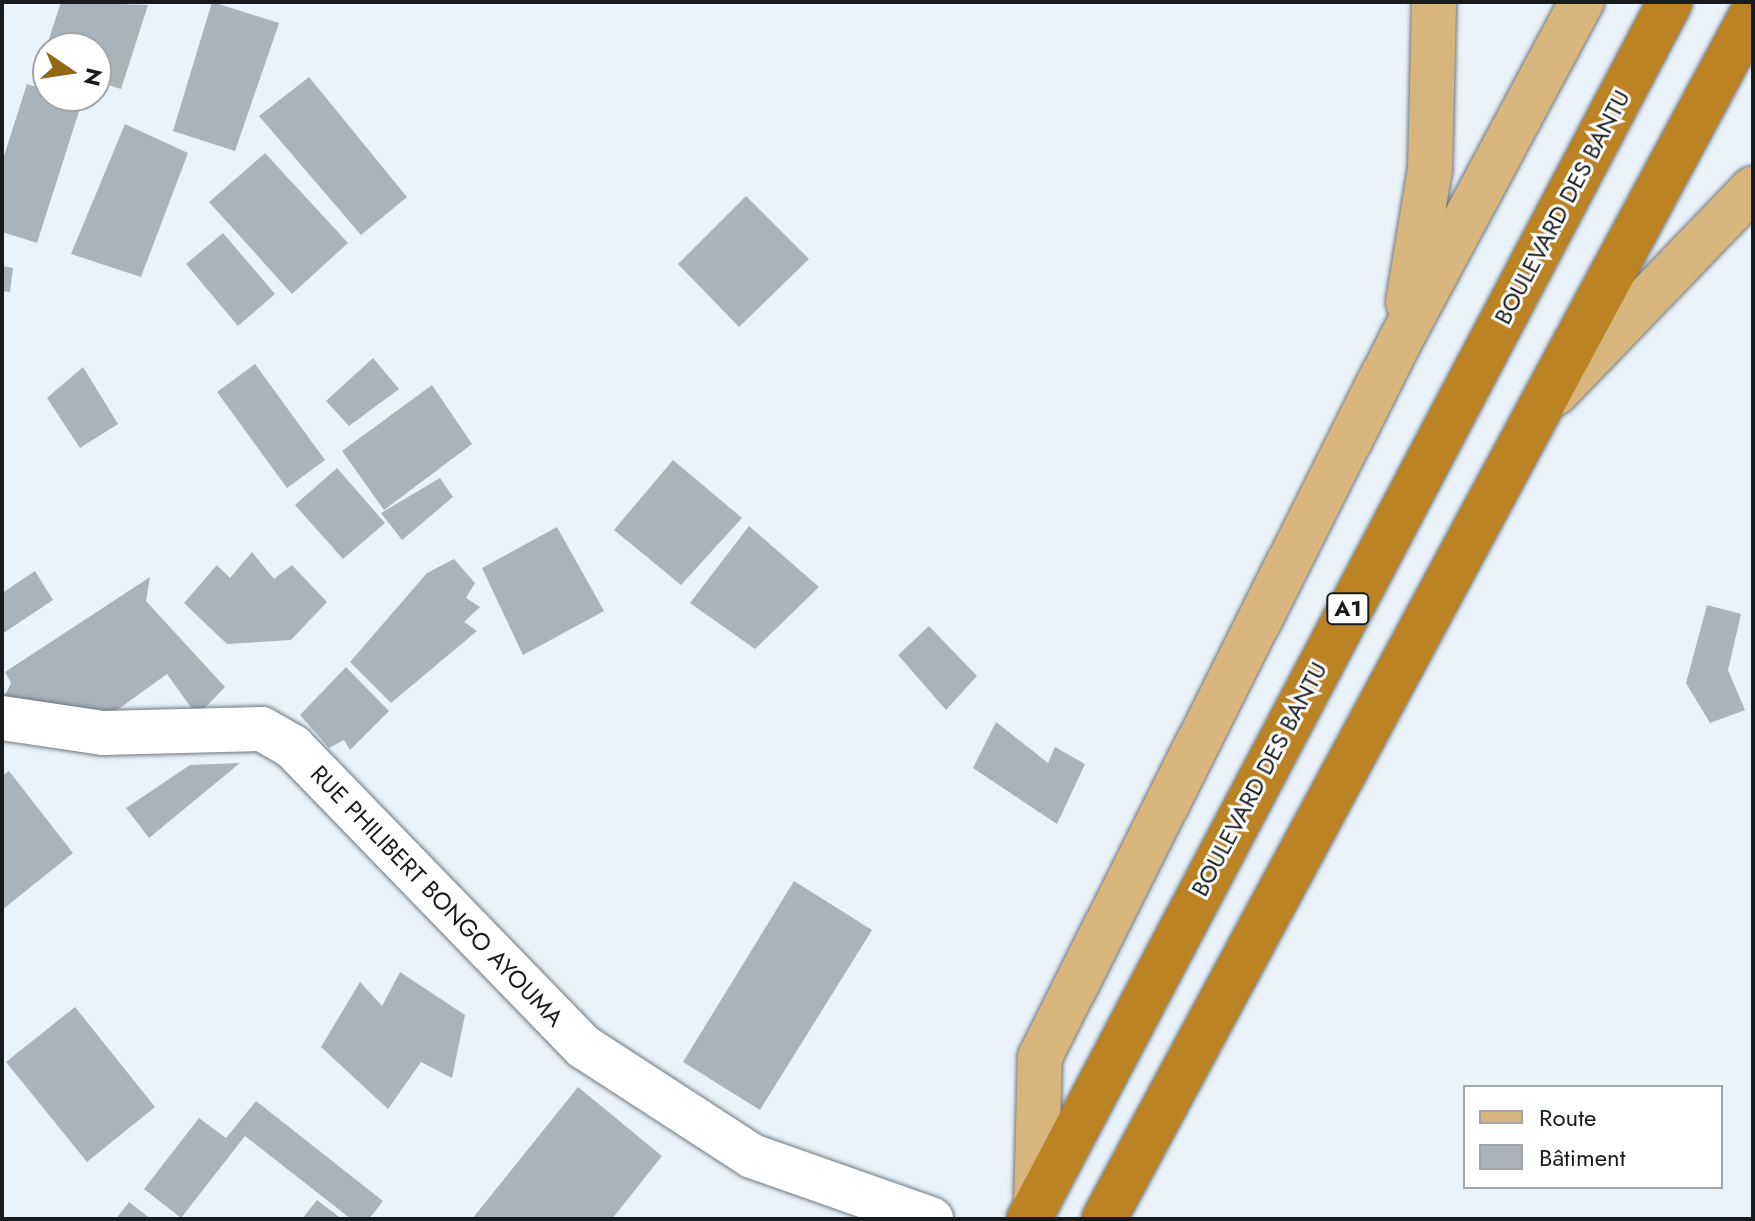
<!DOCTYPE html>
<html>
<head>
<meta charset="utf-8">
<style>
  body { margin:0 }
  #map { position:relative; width:1755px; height:1221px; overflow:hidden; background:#eaf3fa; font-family:Jost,sans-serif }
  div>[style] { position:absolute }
  .building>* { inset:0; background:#abb3ba }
  .roads { filter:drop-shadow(0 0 2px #6f777d) drop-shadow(0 0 2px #6f777d) }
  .minor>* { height:44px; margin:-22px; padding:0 22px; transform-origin:22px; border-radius:22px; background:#fff }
  .major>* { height:44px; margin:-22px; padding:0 22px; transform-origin:22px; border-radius:22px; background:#d7b57c }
  .highway>* { height:44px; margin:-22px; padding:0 22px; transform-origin:22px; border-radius:22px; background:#bc8325 }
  span { translate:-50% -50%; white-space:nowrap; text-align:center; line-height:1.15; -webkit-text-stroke:6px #fff; paint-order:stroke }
  .shield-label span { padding:2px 6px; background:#fff; border:2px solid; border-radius:6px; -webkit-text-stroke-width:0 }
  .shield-label { font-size:22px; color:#181b1d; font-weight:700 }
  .street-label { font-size:24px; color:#181b1d }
  .frame { position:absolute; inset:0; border:4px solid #181b1d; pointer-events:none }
  .legend { position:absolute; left:1463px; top:1085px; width:260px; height:104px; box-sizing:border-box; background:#fff; border:2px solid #a3a4a5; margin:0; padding:10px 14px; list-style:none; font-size:24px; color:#181b1d }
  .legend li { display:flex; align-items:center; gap:16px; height:40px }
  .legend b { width:40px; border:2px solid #a3a4a5 }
  .north { position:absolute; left:32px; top:32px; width:80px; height:80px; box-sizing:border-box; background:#fff; border:2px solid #a3a4a5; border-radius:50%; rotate:103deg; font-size:22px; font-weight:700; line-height:32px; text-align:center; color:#181b1d }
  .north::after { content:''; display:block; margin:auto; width:28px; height:36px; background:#956615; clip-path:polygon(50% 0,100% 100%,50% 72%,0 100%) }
</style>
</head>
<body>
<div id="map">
  <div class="building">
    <i style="clip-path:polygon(61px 2px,148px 5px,121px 89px,96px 81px,96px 48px,48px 48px,48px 66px,41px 63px)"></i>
    <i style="clip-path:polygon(212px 2px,279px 23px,235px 151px,173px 131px)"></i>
    <i style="clip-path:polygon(309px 77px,407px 197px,361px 235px,259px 116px)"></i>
    <i style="clip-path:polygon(27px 84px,82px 102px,37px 243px,2px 232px,2px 162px)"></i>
    <i style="clip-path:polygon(125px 124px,188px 153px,141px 277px,71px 254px)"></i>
    <i style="clip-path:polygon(265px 153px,348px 243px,292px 294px,209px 202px)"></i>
    <i style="clip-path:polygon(746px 196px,809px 259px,739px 327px,678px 264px)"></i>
    <i style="clip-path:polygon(223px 233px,275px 294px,238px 326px,186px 264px)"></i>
    <i style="clip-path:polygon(2px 266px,13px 268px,10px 292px,2px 291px)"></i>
    <i style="clip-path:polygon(373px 358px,399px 389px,349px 426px,326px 401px)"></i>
    <i style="clip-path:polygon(255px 364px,325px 460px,287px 488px,217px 392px)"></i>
    <i style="clip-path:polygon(83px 367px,118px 424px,80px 448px,47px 398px)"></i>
    <i style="clip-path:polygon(432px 385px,472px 444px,384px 510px,342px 451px)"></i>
    <i style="clip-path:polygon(673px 460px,742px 518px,681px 585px,614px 530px)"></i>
    <i style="clip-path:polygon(337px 468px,385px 523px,343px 559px,295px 505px)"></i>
    <i style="clip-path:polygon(440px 478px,453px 497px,402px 540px,381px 513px)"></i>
    <i style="clip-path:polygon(749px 526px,819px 587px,755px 649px,690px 603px)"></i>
    <i style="clip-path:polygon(557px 527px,604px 611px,523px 655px,482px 568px)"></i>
    <i style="clip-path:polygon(252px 552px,274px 579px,292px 565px,327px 602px,291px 640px,227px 644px,184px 603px,217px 565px,230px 578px)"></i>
    <i style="clip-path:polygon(454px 559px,475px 583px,466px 598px,480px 607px,464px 622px,477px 631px,391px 703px,350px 662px,427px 573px)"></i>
    <i style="clip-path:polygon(35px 571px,53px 600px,2px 634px,2px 593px)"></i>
    <i style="clip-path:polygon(150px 577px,146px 601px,225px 687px,197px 716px,167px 674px,106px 718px,2px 702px,11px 683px,5px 672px)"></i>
    <i style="clip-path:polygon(1707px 605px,1741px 614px,1728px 670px,1745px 710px,1710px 723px,1686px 683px)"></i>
    <i style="clip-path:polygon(929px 626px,977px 676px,946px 710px,898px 655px)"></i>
    <i style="clip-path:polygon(346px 667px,389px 711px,350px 750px,344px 740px,329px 748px,300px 715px)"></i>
    <i style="clip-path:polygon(996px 722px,1048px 763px,1055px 747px,1085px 764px,1057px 824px,973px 768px)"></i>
    <i style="clip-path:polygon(240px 763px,149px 838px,126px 808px,190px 765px)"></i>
    <i style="clip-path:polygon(9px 771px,73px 853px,2px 910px,2px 776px)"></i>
    <i style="clip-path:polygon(794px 881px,872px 930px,760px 1110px,683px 1062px)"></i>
    <i style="clip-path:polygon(400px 972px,465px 1015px,452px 1078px,421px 1062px,388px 1109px,321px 1047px,360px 982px,382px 1006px)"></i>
    <i style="clip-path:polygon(75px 1007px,155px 1107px,87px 1162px,6px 1062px)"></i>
    <i style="clip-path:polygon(578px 1087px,662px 1156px,612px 1219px,472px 1219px)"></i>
    <i style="clip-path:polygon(256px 1101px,383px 1201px,369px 1219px,351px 1219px,245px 1136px,181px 1218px,144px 1189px,199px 1118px,226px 1138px)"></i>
    <i style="clip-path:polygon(317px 1200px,342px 1219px,302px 1219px)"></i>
    <i style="clip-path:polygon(129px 1202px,151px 1219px,116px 1219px)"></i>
  </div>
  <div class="roads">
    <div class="minor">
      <i style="left:2px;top:718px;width:102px;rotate:8.4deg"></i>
      <i style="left:103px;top:733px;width:159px;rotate:-1.4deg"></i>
      <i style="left:262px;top:729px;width:36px;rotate:30deg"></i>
      <i style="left:293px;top:747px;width:418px;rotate:45.9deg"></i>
      <i style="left:584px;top:1047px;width:200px;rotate:33deg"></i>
      <i style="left:752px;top:1156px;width:190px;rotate:19.4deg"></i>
    </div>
    <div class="major">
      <i style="left:1408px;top:302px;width:135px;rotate:-80.6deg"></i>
      <i style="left:1430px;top:169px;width:167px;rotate:-88.6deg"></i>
      <i style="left:1556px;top:393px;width:284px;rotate:-46.1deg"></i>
      <i style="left:1036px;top:1206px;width:149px;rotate:-88.5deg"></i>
      <i style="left:1040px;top:1057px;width:804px;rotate:-63.31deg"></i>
      <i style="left:1401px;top:339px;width:383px;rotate:-61.8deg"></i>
    </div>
    <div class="highway">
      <i style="left:1029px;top:1219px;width:1375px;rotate:-62.22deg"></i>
      <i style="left:1104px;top:1219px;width:1370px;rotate:-61.73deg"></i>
    </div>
  </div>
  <div class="shield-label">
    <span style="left:1348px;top:609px">A1</span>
  </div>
  <div class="street-label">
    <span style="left:1562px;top:207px;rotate:-62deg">BOULEVARD DES BANTU</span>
    <span style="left:1259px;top:779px;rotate:-62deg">BOULEVARD DES BANTU</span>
    <span style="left:437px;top:896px;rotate:46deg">RUE PHILIBERT BONGO AYOUMA</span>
  </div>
  <div class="frame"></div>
  <ul class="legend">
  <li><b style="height:10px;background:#d7b57c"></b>Route</li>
  <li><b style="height:22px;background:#abb3ba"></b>Bâtiment</li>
  </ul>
  <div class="north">N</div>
</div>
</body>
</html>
